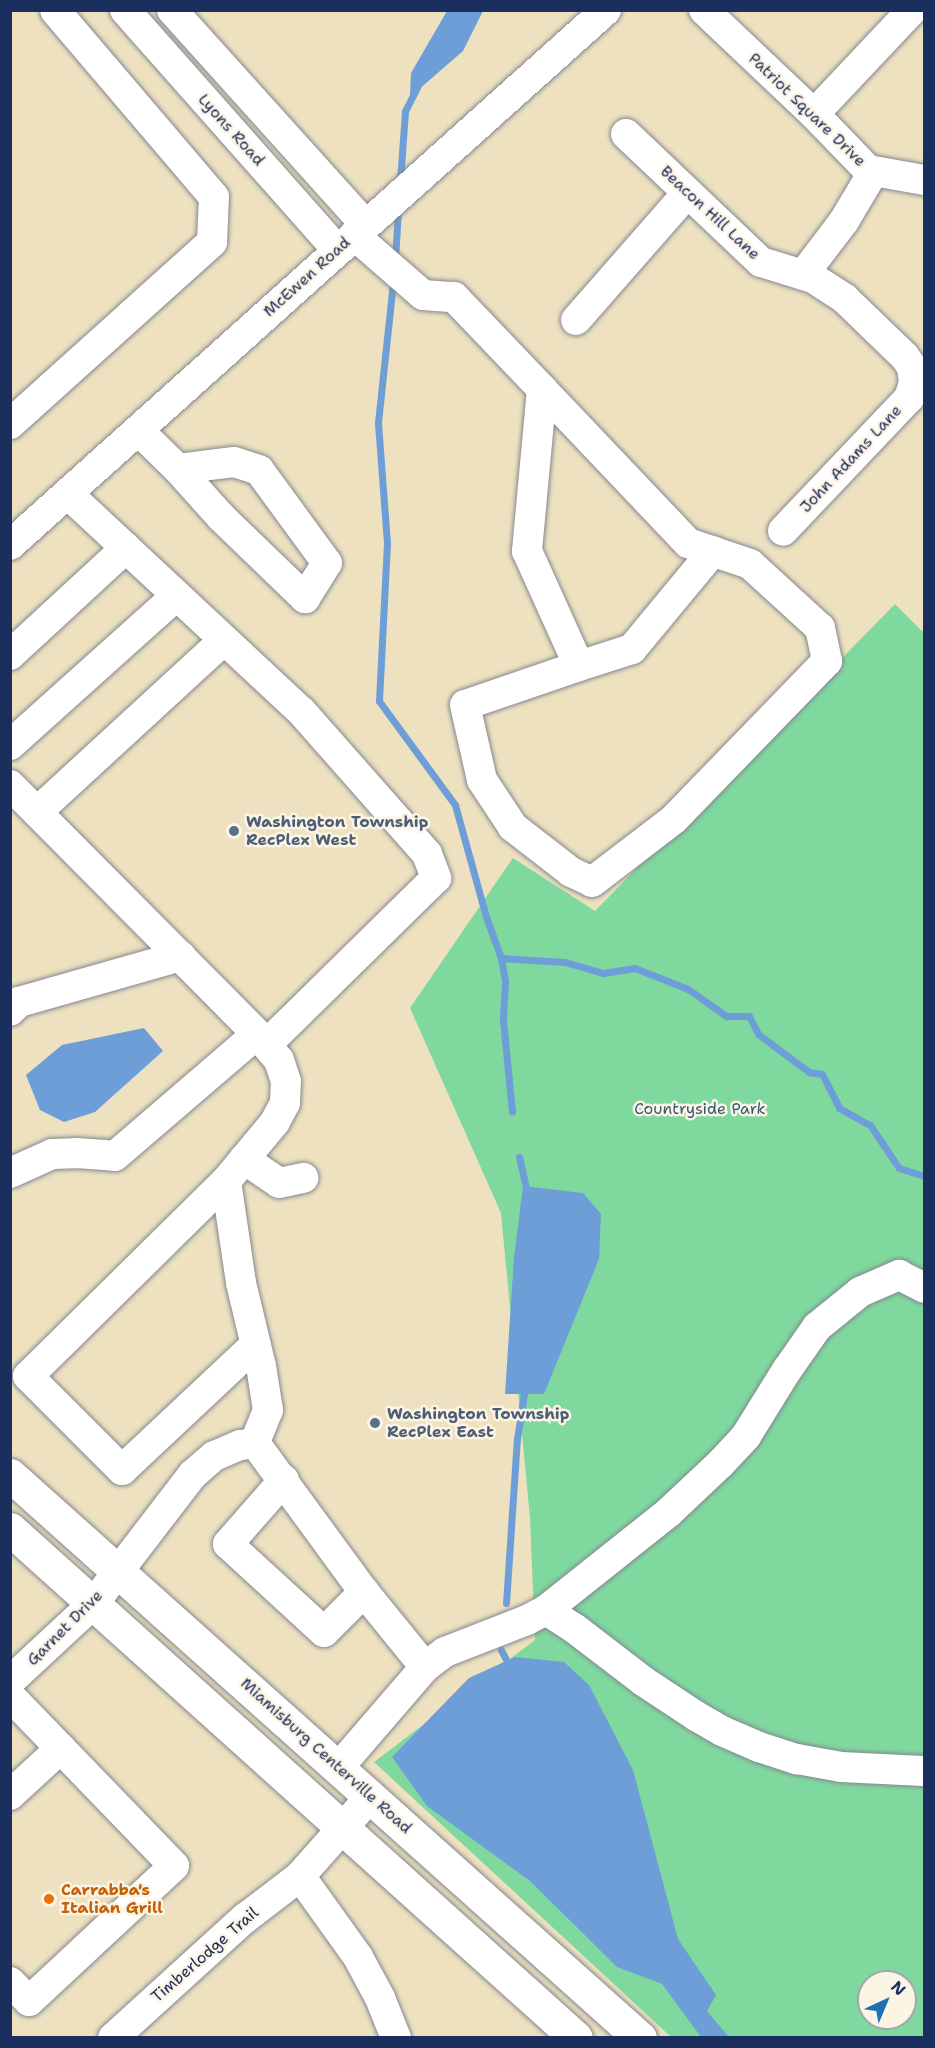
<!DOCTYPE html>
<html>
<head>
<meta charset="utf-8">
<style>
  body { margin:0 }
  #map { position:relative; width:935px; height:2048px; overflow:hidden; background:#ede1c0; font-family:"Shantell Sans",sans-serif }
  div>[style] { position:absolute }
  .green>* { inset:0; background:#7fd99f }
  .water>* { inset:0; background:#6e9ed7 }
  .stream>* { height:7px; margin:-3.5px; padding:0 3.5px; transform-origin:3.5px; border-radius:3.5px; background:#6e9ed7 }
  .roads { filter:drop-shadow(0 0 2px #84888f) drop-shadow(0 0 2px #84888f) }
  .minor>* { height:30px; margin:-15px; padding:0 15px; transform-origin:15px; border-radius:15px; background:#fff }
  .major>* { height:33px; margin:-16.5px; padding:0 16.5px; transform-origin:16.5px; border-radius:16.5px; background:#fff }
  .dots>* { width:16px; height:16px; translate:-50% -50%; box-sizing:border-box; border:3px solid #fcf5e5; border-radius:50% }
  span { translate:-50% -50%; white-space:nowrap; text-align:center; line-height:1.15; -webkit-text-stroke:5px #fcf5e5; paint-order:stroke }
  .street-label { font-size:16px; color:#1b2f5e }
  .service-label { font-size:16px; color:#4e5e75; font-weight:700 }
  .left { translate:0 -50%; text-align:left }
  .park-label { font-size:16px; color:#345a6e }
  .food-label { font-size:16px; color:#c56008; font-weight:700 }
  .frame { position:absolute; inset:0; border:12px solid #1b2f5e; pointer-events:none }
  .north { position:absolute; left:857px; top:1970px; width:60px; height:60px; box-sizing:border-box; background:#fcf5e5; border:2px solid #a2a6af; border-radius:50%; rotate:44deg; font-size:16px; font-weight:700; line-height:24px; text-align:center; color:#1b2f5e }
  .north::after { content:''; display:block; margin:auto; width:21px; height:27px; background:#1f6fb2; clip-path:polygon(50% 0,100% 100%,50% 72%,0 100%) }
</style>
</head>
<body>
<div id="map">
  <div class="green">
    <i style="clip-path:polygon(evenodd,895px 604px,924px 633px,924px 2037px,671px 2037px,374px 1762px,535px 1640px,530px 1518px,501px 1213px,410px 1008px,513px 858px,595px 911px,895px 604px,869px 1982px,905px 1982px,905px 2018px,869px 2018px,869px 1982px)"></i>
  </div>
  <div class="water">
    <i style="clip-path:polygon(447px 11px,483px 11px,463px 51px,410px 97px,411px 73px)"></i>
    <i style="clip-path:polygon(144px 1028px,163px 1051px,95px 1112px,64px 1122px,40px 1110px,26px 1075px,62px 1045px)"></i>
    <i style="clip-path:polygon(523px 1186px,583px 1193px,601px 1214px,599px 1259px,544px 1394px,505px 1394px,514px 1257px)"></i>
    <i style="clip-path:polygon(515px 1657px,564px 1662px,589px 1685px,633px 1770px,678px 1939px,716px 1995px,707px 2011px,729px 2037px,701px 2037px,662px 1984px,617px 1967px,530px 1881px,427px 1806px,392px 1757px,469px 1678px)"></i>
  </div>
  <div class="stream">
    <i style="left:400px;top:181px;width:70px;rotate:-85.9deg"></i>
    <i style="left:405px;top:111px;width:27px;rotate:-63deg"></i>
    <i style="left:395px;top:259px;width:49px;rotate:-86.5deg"></i>
    <i style="left:393px;top:282px;width:142px;rotate:96.1deg"></i>
    <i style="left:378px;top:423px;width:120px;rotate:85.7deg"></i>
    <i style="left:387px;top:543px;width:158px;rotate:92.9deg"></i>
    <i style="left:379px;top:701px;width:129px;rotate:53.8deg"></i>
    <i style="left:455px;top:805px;width:116px;rotate:74.5deg"></i>
    <i style="left:486px;top:917px;width:44px;rotate:69.9deg"></i>
    <i style="left:501px;top:958px;width:23px;rotate:80deg"></i>
    <i style="left:505px;top:981px;width:39px;rotate:93deg"></i>
    <i style="left:503px;top:1020px;width:92px;rotate:84.4deg"></i>
    <i style="left:501px;top:958px;width:64px;rotate:3.6deg"></i>
    <i style="left:565px;top:962px;width:40px;rotate:16deg"></i>
    <i style="left:603px;top:973px;width:32px;rotate:-9deg"></i>
    <i style="left:635px;top:968px;width:57px;rotate:21.6deg"></i>
    <i style="left:688px;top:989px;width:47px;rotate:35.4deg"></i>
    <i style="left:726px;top:1016px;width:23px"></i>
    <i style="left:749px;top:1016px;width:20px;rotate:63deg"></i>
    <i style="left:758px;top:1034px;width:64px;rotate:36.7deg"></i>
    <i style="left:809px;top:1072px;width:13px;rotate:9deg"></i>
    <i style="left:822px;top:1074px;width:38px;rotate:63deg"></i>
    <i style="left:839px;top:1108px;width:35px;rotate:29deg"></i>
    <i style="left:870px;top:1125px;width:52px;rotate:56deg"></i>
    <i style="left:899px;top:1168px;width:26px;rotate:18deg"></i>
    <i style="left:519px;top:1157px;width:37px;rotate:77deg"></i>
    <i style="left:506px;top:1603px;width:164px;rotate:-86.2deg"></i>
    <i style="left:517px;top:1439px;width:53px;rotate:-81.3deg"></i>
    <i style="left:501px;top:1650px;width:21px;rotate:62deg"></i>
  </div>
  <div class="roads">
    <div class="minor">
      <i style="left:125px;top:10px;width:320px;rotate:48.5deg"></i>
      <i style="left:172px;top:10px;width:288px;rotate:48deg"></i>
      <i style="left:704px;top:10px;width:151px;rotate:43.4deg"></i>
      <i style="left:814px;top:114px;width:78px;rotate:46deg"></i>
      <i style="left:868px;top:170px;width:57px;rotate:10.1deg"></i>
      <i style="left:814px;top:114px;width:143px;rotate:-46.7deg"></i>
      <i style="left:626px;top:134px;width:186px;rotate:43.5deg"></i>
      <i style="left:761px;top:262px;width:54px;rotate:17.1deg"></i>
      <i style="left:813px;top:278px;width:38px;rotate:33deg"></i>
      <i style="left:845px;top:299px;width:83px;rotate:44deg"></i>
      <i style="left:905px;top:357px;width:12px;rotate:55deg"></i>
      <i style="left:912px;top:367px;width:16px;rotate:83deg"></i>
      <i style="left:914px;top:383px;width:16px;rotate:108deg"></i>
      <i style="left:909px;top:398px;width:183px;rotate:133.5deg"></i>
      <i style="left:354px;top:235px;width:91px;rotate:41deg"></i>
      <i style="left:423px;top:295px;width:31px;rotate:4deg"></i>
      <i style="left:454px;top:297px;width:127px;rotate:46.3deg"></i>
      <i style="left:542px;top:389px;width:163px;rotate:95.3deg"></i>
      <i style="left:527px;top:551px;width:126px;rotate:65.7deg"></i>
      <i style="left:579px;top:666px;width:120px;rotate:161.1deg"></i>
      <i style="left:465px;top:705px;width:77px;rotate:77.2deg"></i>
      <i style="left:482px;top:780px;width:56px;rotate:56.6deg"></i>
      <i style="left:513px;top:827px;width:73px;rotate:37.8deg"></i>
      <i style="left:571px;top:872px;width:23px;rotate:25deg"></i>
      <i style="left:592px;top:882px;width:103px;rotate:-37.5deg"></i>
      <i style="left:674px;top:819px;width:220px;rotate:-45.9deg"></i>
      <i style="left:827px;top:661px;width:34px;rotate:-102deg"></i>
      <i style="left:820px;top:628px;width:95px;rotate:-137.6deg"></i>
      <i style="left:750px;top:564px;width:65px;rotate:-161.3deg"></i>
      <i style="left:688px;top:543px;width:212px;rotate:-133.5deg"></i>
      <i style="left:803px;top:275px;width:68px;rotate:-52.8deg"></i>
      <i style="left:844px;top:221px;width:49px;rotate:-59.2deg"></i>
      <i style="left:869px;top:179px;width:9px;rotate:-96deg"></i>
      <i style="left:576px;top:320px;width:169px;rotate:-48.8deg"></i>
      <i style="left:10px;top:424px;width:272px;rotate:-42deg"></i>
      <i style="left:212px;top:242px;width:45px;rotate:-87.5deg"></i>
      <i style="left:214px;top:197px;width:245px;rotate:-130.4deg"></i>
      <i style="left:139px;top:431px;width:54px;rotate:44.3deg"></i>
      <i style="left:178px;top:469px;width:64px;rotate:48.1deg"></i>
      <i style="left:221px;top:517px;width:117px;rotate:44deg"></i>
      <i style="left:305px;top:598px;width:41px;rotate:-57.8deg"></i>
      <i style="left:327px;top:563px;width:115px;rotate:-126.2deg"></i>
      <i style="left:259px;top:470px;width:26px;rotate:-162deg"></i>
      <i style="left:234px;top:462px;width:56px;rotate:172.9deg"></i>
      <i style="left:68px;top:494px;width:318px;rotate:43deg"></i>
      <i style="left:301px;top:711px;width:191px;rotate:48.6deg"></i>
      <i style="left:427px;top:854px;width:26px;rotate:69deg"></i>
      <i style="left:436px;top:878px;width:238px;rotate:135.5deg"></i>
      <i style="left:10px;top:545px;width:801px;rotate:-41.91deg"></i>
      <i style="left:10px;top:655px;width:158px;rotate:-42.7deg"></i>
      <i style="left:579px;top:666px;width:56px;rotate:-17.8deg"></i>
      <i style="left:632px;top:649px;width:127px;rotate:-50.4deg"></i>
      <i style="left:10px;top:745px;width:224px;rotate:-41.9deg"></i>
      <i style="left:10px;top:785px;width:351px;rotate:45.2deg"></i>
      <i style="left:37px;top:812px;width:254px;rotate:-42.6deg"></i>
      <i style="left:10px;top:1011px;width:13px;rotate:-45deg"></i>
      <i style="left:19px;top:1002px;width:168px;rotate:-15.9deg"></i>
      <i style="left:244px;top:1159px;width:42px;rotate:34.4deg"></i>
      <i style="left:279px;top:1183px;width:25px;rotate:-12deg"></i>
      <i style="left:10px;top:1173px;width:46px;rotate:-24.3deg"></i>
      <i style="left:52px;top:1154px;width:24px;rotate:-2deg"></i>
      <i style="left:76px;top:1153px;width:39px;rotate:4deg"></i>
      <i style="left:115px;top:1156px;width:187px;rotate:-40.7deg"></i>
      <i style="left:257px;top:1034px;width:34px;rotate:50deg"></i>
      <i style="left:279px;top:1060px;width:22px;rotate:72deg"></i>
      <i style="left:286px;top:1081px;width:22px;rotate:93deg"></i>
      <i style="left:285px;top:1103px;width:21px;rotate:118deg"></i>
      <i style="left:275px;top:1122px;width:77px;rotate:129.7deg"></i>
      <i style="left:226px;top:1181px;width:103px;rotate:81.6deg"></i>
      <i style="left:241px;top:1283px;width:85px;rotate:76.5deg"></i>
      <i style="left:261px;top:1366px;width:45px;rotate:81deg"></i>
      <i style="left:268px;top:1410px;width:35px;rotate:112deg"></i>
      <i style="left:255px;top:1443px;width:15px;rotate:172deg"></i>
      <i style="left:240px;top:1445px;width:28px;rotate:157deg"></i>
      <i style="left:214px;top:1456px;width:28px;rotate:139deg"></i>
      <i style="left:193px;top:1474px;width:163px;rotate:127.5deg"></i>
      <i style="left:94px;top:1603px;width:115px;rotate:137.1deg"></i>
      <i style="left:226px;top:1181px;width:278px;rotate:135.4deg"></i>
      <i style="left:28px;top:1376px;width:133px;rotate:45deg"></i>
      <i style="left:122px;top:1470px;width:183px;rotate:-43.2deg"></i>
      <i style="left:255px;top:1443px;width:185px;rotate:53.8deg"></i>
      <i style="left:364px;top:1592px;width:97px;rotate:50.9deg"></i>
      <i style="left:284px;top:1480px;width:85px;rotate:131.2deg"></i>
      <i style="left:228px;top:1544px;width:130px;rotate:42.5deg"></i>
      <i style="left:324px;top:1632px;width:57px;rotate:-45deg"></i>
      <i style="left:546px;top:1610px;width:157px;rotate:-38.5deg"></i>
      <i style="left:669px;top:1512px;width:71px;rotate:-43.3deg"></i>
      <i style="left:721px;top:1463px;width:37px;rotate:-47deg"></i>
      <i style="left:746px;top:1436px;width:78px;rotate:-58.2deg"></i>
      <i style="left:787px;top:1370px;width:52px;rotate:-55.1deg"></i>
      <i style="left:817px;top:1327px;width:55px;rotate:-39.1deg"></i>
      <i style="left:860px;top:1292px;width:43px;rotate:-23.6deg"></i>
      <i style="left:899px;top:1275px;width:28px;rotate:27deg"></i>
      <i style="left:10px;top:1696px;width:236px;rotate:46deg"></i>
      <i style="left:174px;top:1866px;width:198px;rotate:137deg"></i>
      <i style="left:29px;top:2001px;width:27px;rotate:-135deg"></i>
      <i style="left:339px;top:1767px;width:132px;rotate:-49.3deg"></i>
      <i style="left:425px;top:1667px;width:25px;rotate:-37deg"></i>
      <i style="left:445px;top:1652px;width:88px;rotate:-21.3deg"></i>
      <i style="left:527px;top:1620px;width:21px;rotate:-28deg"></i>
      <i style="left:546px;top:1610px;width:33px;rotate:33deg"></i>
      <i style="left:574px;top:1628px;width:87px;rotate:37.5deg"></i>
      <i style="left:643px;top:1681px;width:64px;rotate:33.4deg"></i>
      <i style="left:696px;top:1716px;width:30px;rotate:30deg"></i>
      <i style="left:722px;top:1731px;width:40px;rotate:23.4deg"></i>
      <i style="left:759px;top:1747px;width:40px;rotate:18deg"></i>
      <i style="left:797px;top:1759px;width:45px;rotate:10.3deg"></i>
      <i style="left:841px;top:1767px;width:83px;rotate:2.8deg"></i>
      <i style="left:10px;top:1795px;width:69px;rotate:-42.7deg"></i>
      <i style="left:300px;top:1876px;width:100px;rotate:54.4deg"></i>
      <i style="left:358px;top:1957px;width:47px;rotate:61.8deg"></i>
      <i style="left:380px;top:1998px;width:43px;rotate:68.2deg"></i>
      <i style="left:113px;top:2038px;width:177px;rotate:-42.3deg"></i>
      <i style="left:244px;top:1919px;width:71px;rotate:-37.5deg"></i>
      <i style="left:300px;top:1876px;width:107px;rotate:-48.4deg"></i>
    </div>
    <div class="major">
      <i style="left:10px;top:1475px;width:845px;rotate:41.79deg"></i>
      <i style="left:10px;top:1529px;width:761px;rotate:41.96deg"></i>
    </div>
  </div>
  <div class="dots">
    <i style="left:234px;top:831px;background:#5c6f8a"></i>
    <i style="left:375px;top:1423px;background:#5c6f8a"></i>
    <i style="left:49px;top:1899px;background:#e8710a"></i>
  </div>
  <div class="street-label">
    <span style="left:807px;top:110px;rotate:44deg">Patriot Square Drive</span>
    <span style="left:231px;top:130px;rotate:48deg">Lyons Road</span>
    <span style="left:710px;top:213px;rotate:43deg">Beacon Hill Lane</span>
    <span style="left:307px;top:277px;rotate:-42deg">McEwen Road</span>
    <span style="left:851px;top:459px;rotate:-47deg">John Adams Lane</span>
    <span style="left:65px;top:1628px;rotate:-45deg">Garnet Drive</span>
    <span style="left:326px;top:1756px;rotate:42deg">Miamisburg Centerville Road</span>
    <span style="left:205px;top:1955px;rotate:-41deg">Timberlodge Trail</span>
  </div>
  <div class="service-label">
    <span class="left" style="left:246px;top:831px">Washington Township<br>RecPlex West</span>
    <span class="left" style="left:387px;top:1423px">Washington Township<br>RecPlex East</span>
  </div>
  <div class="park-label">
    <span style="left:700px;top:1109px">Countryside Park</span>
  </div>
  <div class="food-label">
    <span class="left" style="left:61px;top:1899px">Carrabba's<br>Italian Grill</span>
  </div>
  <div class="frame"></div>
  <div class="north">N</div>
</div>
</body>
</html>
